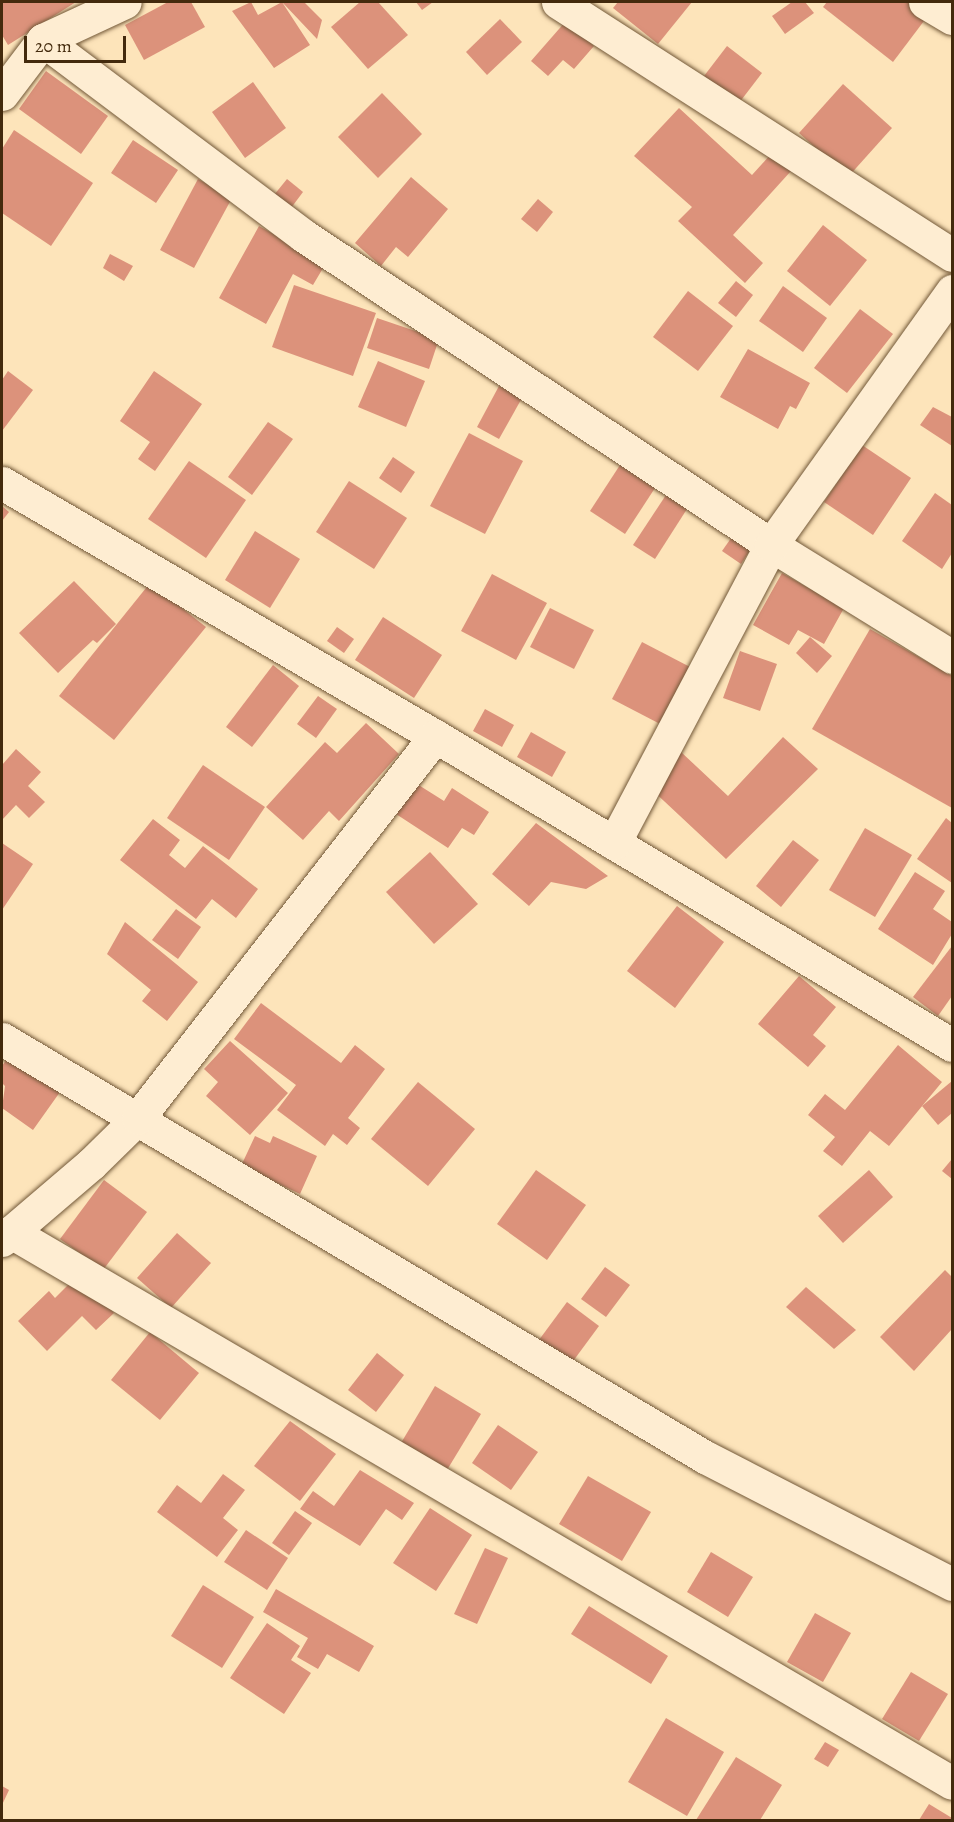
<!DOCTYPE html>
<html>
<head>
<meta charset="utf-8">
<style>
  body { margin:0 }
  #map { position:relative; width:954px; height:1822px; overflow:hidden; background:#fde4ba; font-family:Alegreya,serif }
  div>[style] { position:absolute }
  .building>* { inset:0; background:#dc927b }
  .roads { filter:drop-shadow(0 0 2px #725838) drop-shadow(0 0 2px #725838) }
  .minor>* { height:33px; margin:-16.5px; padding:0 16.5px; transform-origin:16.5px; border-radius:16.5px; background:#feedd2 }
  span { translate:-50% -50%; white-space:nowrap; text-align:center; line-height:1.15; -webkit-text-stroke:4.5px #feedd2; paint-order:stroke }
  .frame { position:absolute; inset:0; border:3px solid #432a0d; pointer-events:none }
  .scale { position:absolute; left:24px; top:36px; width:102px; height:27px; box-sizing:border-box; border:3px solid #432a0d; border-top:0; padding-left:8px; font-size:18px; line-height:21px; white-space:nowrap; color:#432a0d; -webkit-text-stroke:4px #feedd2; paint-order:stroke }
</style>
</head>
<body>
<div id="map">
  <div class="building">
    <i style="clip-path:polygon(2px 2px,76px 2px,8px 45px,2px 35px)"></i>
    <i style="clip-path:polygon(168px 2px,191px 2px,205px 27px,144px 60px,125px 25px)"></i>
    <i style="clip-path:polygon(251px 2px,258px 15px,282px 2px,304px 2px,322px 20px,317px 39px,282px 2px,310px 45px,274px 68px,232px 11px)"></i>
    <i style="clip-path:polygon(360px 2px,378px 2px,408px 35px,368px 69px,331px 27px)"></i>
    <i style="clip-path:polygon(416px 2px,433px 2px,422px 10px)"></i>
    <i style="clip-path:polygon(618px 2px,692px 2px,658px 44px,613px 8px)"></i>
    <i style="clip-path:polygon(792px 2px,805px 2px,814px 13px,785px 34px,772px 16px)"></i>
    <i style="clip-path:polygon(827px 2px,907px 2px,927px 17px,893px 62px,823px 7px)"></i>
    <i style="clip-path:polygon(500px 19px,522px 42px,487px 75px,466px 52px)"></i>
    <i style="clip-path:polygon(566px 21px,594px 46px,574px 69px,563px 60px,548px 76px,531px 61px)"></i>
    <i style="clip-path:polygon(727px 46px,762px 73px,739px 103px,704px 76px)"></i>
    <i style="clip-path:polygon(46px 71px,108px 116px,81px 154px,19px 109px)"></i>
    <i style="clip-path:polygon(253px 82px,286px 128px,245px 158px,212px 112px)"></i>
    <i style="clip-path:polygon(843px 84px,892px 128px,848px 177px,799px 133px)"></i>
    <i style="clip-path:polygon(382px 93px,422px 134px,378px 178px,338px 137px)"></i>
    <i style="clip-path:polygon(679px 108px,752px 175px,772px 153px,791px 171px,733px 235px,763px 263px,745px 283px,678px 221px,692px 207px,634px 156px)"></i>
    <i style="clip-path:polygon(14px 130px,93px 183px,51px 246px,2px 213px,2px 149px)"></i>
    <i style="clip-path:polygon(133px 140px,178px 170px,156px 203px,111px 173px)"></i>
    <i style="clip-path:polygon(411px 177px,448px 209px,408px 257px,396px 247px,381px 266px,355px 243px)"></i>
    <i style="clip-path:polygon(198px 179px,232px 198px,194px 268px,160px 250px)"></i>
    <i style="clip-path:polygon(287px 179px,303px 192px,291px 208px,274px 195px)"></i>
    <i style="clip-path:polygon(538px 199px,553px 212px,537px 232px,521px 219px)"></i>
    <i style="clip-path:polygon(823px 225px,867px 260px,830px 306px,787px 271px)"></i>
    <i style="clip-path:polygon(259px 226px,326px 263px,313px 285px,293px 274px,266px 324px,219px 298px)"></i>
    <i style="clip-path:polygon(110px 254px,133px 266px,124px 281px,103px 268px)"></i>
    <i style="clip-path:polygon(736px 281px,753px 295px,736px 317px,718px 303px)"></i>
    <i style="clip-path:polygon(294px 285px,376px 313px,353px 376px,272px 347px)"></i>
    <i style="clip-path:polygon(783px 286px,827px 318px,803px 352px,759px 321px)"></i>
    <i style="clip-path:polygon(688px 291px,733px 326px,698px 371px,653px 337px)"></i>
    <i style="clip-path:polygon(860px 309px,893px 334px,847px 393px,814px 368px)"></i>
    <i style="clip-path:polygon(377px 318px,439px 339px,429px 369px,367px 348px)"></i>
    <i style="clip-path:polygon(748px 349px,810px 383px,796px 409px,790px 406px,778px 429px,720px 397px)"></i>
    <i style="clip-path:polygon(378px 361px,425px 381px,406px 427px,358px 407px)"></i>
    <i style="clip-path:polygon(8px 371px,33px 390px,2px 431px,2px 380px)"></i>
    <i style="clip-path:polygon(154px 371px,202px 404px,155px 471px,138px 459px,150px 442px,120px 421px)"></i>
    <i style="clip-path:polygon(499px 386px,522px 398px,499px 439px,477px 427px)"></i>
    <i style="clip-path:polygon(933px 407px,952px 417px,952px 446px,920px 425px)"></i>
    <i style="clip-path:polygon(268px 422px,293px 439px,252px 495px,228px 477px)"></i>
    <i style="clip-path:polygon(469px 433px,523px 461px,485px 534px,430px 506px)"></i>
    <i style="clip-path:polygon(862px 445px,911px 478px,873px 535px,824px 502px)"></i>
    <i style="clip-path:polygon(393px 457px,415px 472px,401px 493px,379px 478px)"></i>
    <i style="clip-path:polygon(189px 461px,246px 500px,206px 558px,148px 519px)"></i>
    <i style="clip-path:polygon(620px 465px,655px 488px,625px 534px,590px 511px)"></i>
    <i style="clip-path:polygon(349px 481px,407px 518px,374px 569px,316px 532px)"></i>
    <i style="clip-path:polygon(935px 493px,952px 505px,952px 553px,942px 569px,902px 541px)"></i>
    <i style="clip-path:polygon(666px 495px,687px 509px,655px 559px,633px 545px)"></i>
    <i style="clip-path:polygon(2px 506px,9px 512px,2px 521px)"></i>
    <i style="clip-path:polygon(255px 531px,300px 559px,270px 608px,225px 580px)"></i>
    <i style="clip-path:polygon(734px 534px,753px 546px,741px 564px,722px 551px)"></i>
    <i style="clip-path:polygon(782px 573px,844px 608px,824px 644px,798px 630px,789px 645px,753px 625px)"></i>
    <i style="clip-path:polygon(492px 574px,547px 603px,516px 660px,461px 631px)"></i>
    <i style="clip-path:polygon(74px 581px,116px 624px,97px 643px,93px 640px,58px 673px,19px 633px)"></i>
    <i style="clip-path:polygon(150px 583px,206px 627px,114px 740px,59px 696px)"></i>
    <i style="clip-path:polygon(550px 608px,594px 630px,574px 669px,530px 647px)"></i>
    <i style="clip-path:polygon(383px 617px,442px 655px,414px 698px,355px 660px)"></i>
    <i style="clip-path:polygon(337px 627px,354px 639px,344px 653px,327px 641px)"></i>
    <i style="clip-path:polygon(870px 629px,952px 676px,952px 808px,812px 729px)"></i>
    <i style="clip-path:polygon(810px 637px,832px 656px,817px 673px,796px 653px)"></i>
    <i style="clip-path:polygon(642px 642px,692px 668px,662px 725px,612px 699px)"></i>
    <i style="clip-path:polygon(740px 651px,777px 664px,760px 711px,723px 698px)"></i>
    <i style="clip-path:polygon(273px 665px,299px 686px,252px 747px,226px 727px)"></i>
    <i style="clip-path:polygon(318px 696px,337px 709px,316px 738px,297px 724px)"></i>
    <i style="clip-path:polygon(485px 709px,514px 725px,502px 747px,473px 731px)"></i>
    <i style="clip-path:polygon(366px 723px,399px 754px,339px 821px,329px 811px,303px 840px,266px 807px,325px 742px,337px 753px)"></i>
    <i style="clip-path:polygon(531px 732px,566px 752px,552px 777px,517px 757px)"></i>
    <i style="clip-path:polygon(783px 737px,818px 769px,726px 859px,649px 787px,681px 752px,728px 796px)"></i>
    <i style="clip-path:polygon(16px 749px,41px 772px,28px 786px,45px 802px,29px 818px,16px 805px,2px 820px,2px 765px)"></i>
    <i style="clip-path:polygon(203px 765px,265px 807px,229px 860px,167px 818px)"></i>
    <i style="clip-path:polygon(417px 784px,444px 801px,452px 788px,489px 812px,474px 835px,462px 828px,448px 848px,396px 814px)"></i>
    <i style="clip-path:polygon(946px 818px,952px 823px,952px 883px,917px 859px)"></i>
    <i style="clip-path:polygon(153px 819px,180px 840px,169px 855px,185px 868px,203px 846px,258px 889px,236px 918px,212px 899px,196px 919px,120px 860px)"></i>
    <i style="clip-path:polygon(536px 823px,608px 876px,586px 889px,551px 882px,529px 906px,492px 874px)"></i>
    <i style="clip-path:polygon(865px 828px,912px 855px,875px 917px,829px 890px)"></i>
    <i style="clip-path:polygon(793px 840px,819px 860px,781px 907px,756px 886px)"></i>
    <i style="clip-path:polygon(2px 843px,33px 864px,2px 910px)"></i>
    <i style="clip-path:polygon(430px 852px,478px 904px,434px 944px,386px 892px)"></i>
    <i style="clip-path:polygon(915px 872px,945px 891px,933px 909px,952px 922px,952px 934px,933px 965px,878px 929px)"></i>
    <i style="clip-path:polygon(677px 906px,724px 942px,675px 1008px,627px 971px)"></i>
    <i style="clip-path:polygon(176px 909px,201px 927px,178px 959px,152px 940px)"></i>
    <i style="clip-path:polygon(125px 922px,198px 982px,167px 1021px,142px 1001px,151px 990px,107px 954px)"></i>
    <i style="clip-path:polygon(952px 946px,952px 996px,938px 1016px,913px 997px)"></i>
    <i style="clip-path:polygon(799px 976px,836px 1007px,813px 1035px,826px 1046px,808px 1067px,758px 1024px)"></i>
    <i style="clip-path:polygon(261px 1003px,341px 1063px,355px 1045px,385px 1069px,348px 1118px,360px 1128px,347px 1145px,333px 1134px,325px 1146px,277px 1110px,296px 1085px,234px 1039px)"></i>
    <i style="clip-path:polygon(230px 1041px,288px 1093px,250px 1135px,206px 1096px,218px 1082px,204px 1069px)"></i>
    <i style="clip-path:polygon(898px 1045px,942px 1082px,889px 1146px,870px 1131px,842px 1166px,823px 1151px,835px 1137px,808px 1115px,825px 1094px,845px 1110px)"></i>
    <i style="clip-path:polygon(9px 1056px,60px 1092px,33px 1130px,2px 1108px,5px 1086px,2px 1083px,2px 1066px)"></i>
    <i style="clip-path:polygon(952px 1081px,952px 1113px,938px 1125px,922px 1106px)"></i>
    <i style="clip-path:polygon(418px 1082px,475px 1129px,428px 1186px,371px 1139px)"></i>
    <i style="clip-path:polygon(255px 1136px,270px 1143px,273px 1136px,317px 1156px,300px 1194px,241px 1166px)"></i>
    <i style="clip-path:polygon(952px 1159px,952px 1179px,942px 1171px)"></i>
    <i style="clip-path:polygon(536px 1170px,586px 1205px,547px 1260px,497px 1224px)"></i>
    <i style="clip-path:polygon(869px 1170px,893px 1197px,843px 1243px,818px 1216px)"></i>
    <i style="clip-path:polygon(104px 1180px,147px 1212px,103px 1270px,60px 1239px)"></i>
    <i style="clip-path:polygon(177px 1233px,211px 1263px,171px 1308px,137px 1278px)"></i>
    <i style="clip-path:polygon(605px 1267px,630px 1285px,606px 1317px,581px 1299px)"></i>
    <i style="clip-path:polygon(945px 1270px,952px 1277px,952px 1329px,914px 1371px,880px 1337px)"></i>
    <i style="clip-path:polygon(78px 1275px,114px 1313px,96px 1330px,82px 1316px,47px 1351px,18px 1321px,49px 1291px,55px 1298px)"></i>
    <i style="clip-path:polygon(806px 1287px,856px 1330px,834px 1349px,786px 1307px)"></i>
    <i style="clip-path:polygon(567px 1302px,599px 1326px,568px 1368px,536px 1344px)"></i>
    <i style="clip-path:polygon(150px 1332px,199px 1373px,160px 1420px,111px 1380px)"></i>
    <i style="clip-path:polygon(377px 1353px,404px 1375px,376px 1412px,348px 1390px)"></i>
    <i style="clip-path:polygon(435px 1386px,481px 1414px,447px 1470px,401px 1443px)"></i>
    <i style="clip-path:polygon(290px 1421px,336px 1454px,300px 1501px,254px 1466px)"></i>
    <i style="clip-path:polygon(498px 1425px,538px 1452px,511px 1490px,472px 1463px)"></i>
    <i style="clip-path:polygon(360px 1470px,414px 1503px,402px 1520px,386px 1509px,360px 1546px,300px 1509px,313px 1491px,334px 1506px)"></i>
    <i style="clip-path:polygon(223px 1474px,245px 1490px,223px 1518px,238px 1530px,217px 1557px,157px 1512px,177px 1485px,201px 1503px)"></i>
    <i style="clip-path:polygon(588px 1476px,651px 1512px,622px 1561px,559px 1524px)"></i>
    <i style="clip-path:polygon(430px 1508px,472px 1535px,436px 1591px,393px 1563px)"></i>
    <i style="clip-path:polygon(295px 1511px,312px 1523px,289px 1555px,272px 1543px)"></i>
    <i style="clip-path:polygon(246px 1530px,288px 1558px,267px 1590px,224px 1562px)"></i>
    <i style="clip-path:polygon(485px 1548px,508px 1558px,477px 1624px,454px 1614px)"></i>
    <i style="clip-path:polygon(711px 1552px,753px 1577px,728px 1617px,687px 1592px)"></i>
    <i style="clip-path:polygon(203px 1585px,254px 1617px,222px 1668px,171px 1636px)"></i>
    <i style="clip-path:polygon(276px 1589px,374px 1646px,359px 1672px,327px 1654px,318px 1669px,297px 1657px,308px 1638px,263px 1612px)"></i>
    <i style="clip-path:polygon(589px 1606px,668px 1656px,651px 1684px,571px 1634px)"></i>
    <i style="clip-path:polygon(815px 1613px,851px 1633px,823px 1682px,787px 1662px)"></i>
    <i style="clip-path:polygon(267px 1623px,300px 1646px,291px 1660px,311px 1673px,284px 1714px,230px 1678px)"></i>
    <i style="clip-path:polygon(911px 1672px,948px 1694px,919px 1741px,882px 1719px)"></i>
    <i style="clip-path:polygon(666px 1718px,724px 1752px,687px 1816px,628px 1782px)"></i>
    <i style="clip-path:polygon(825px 1742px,839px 1750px,828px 1767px,814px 1759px)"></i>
    <i style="clip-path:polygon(736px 1757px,782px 1785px,760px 1820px,696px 1820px)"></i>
    <i style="clip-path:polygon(2px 1786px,9px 1790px,2px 1805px)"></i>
    <i style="clip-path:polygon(929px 1804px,952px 1818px,952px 1820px,919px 1820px)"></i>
  </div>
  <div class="roads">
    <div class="minor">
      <i style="left:558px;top:2px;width:468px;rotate:32.7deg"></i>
      <i style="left:925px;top:2px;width:31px;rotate:31deg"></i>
      <i style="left:43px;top:40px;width:326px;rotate:36.9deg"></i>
      <i style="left:304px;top:236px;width:560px;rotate:33.49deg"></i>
      <i style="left:771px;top:545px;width:213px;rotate:31.7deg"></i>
      <i style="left:2px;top:94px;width:68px;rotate:-52.8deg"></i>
      <i style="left:43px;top:40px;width:90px;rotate:-24.9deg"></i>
      <i style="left:2px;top:483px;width:501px;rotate:30.3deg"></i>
      <i style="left:435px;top:736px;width:602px;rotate:30.87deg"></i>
      <i style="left:614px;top:843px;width:337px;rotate:-62.2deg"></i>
      <i style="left:771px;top:545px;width:312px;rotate:-54.5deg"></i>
      <i style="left:2px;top:1039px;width:818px;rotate:30.74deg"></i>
      <i style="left:705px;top:1457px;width:278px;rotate:27.2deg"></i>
      <i style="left:11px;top:1232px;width:1090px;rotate:30.35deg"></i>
      <i style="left:2px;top:1240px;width:117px;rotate:-40.5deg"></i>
      <i style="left:91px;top:1164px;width:66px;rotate:-44.4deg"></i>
      <i style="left:138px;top:1118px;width:484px;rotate:-52.1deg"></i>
    </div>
  </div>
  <div class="frame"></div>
  <div class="scale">20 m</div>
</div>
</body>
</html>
